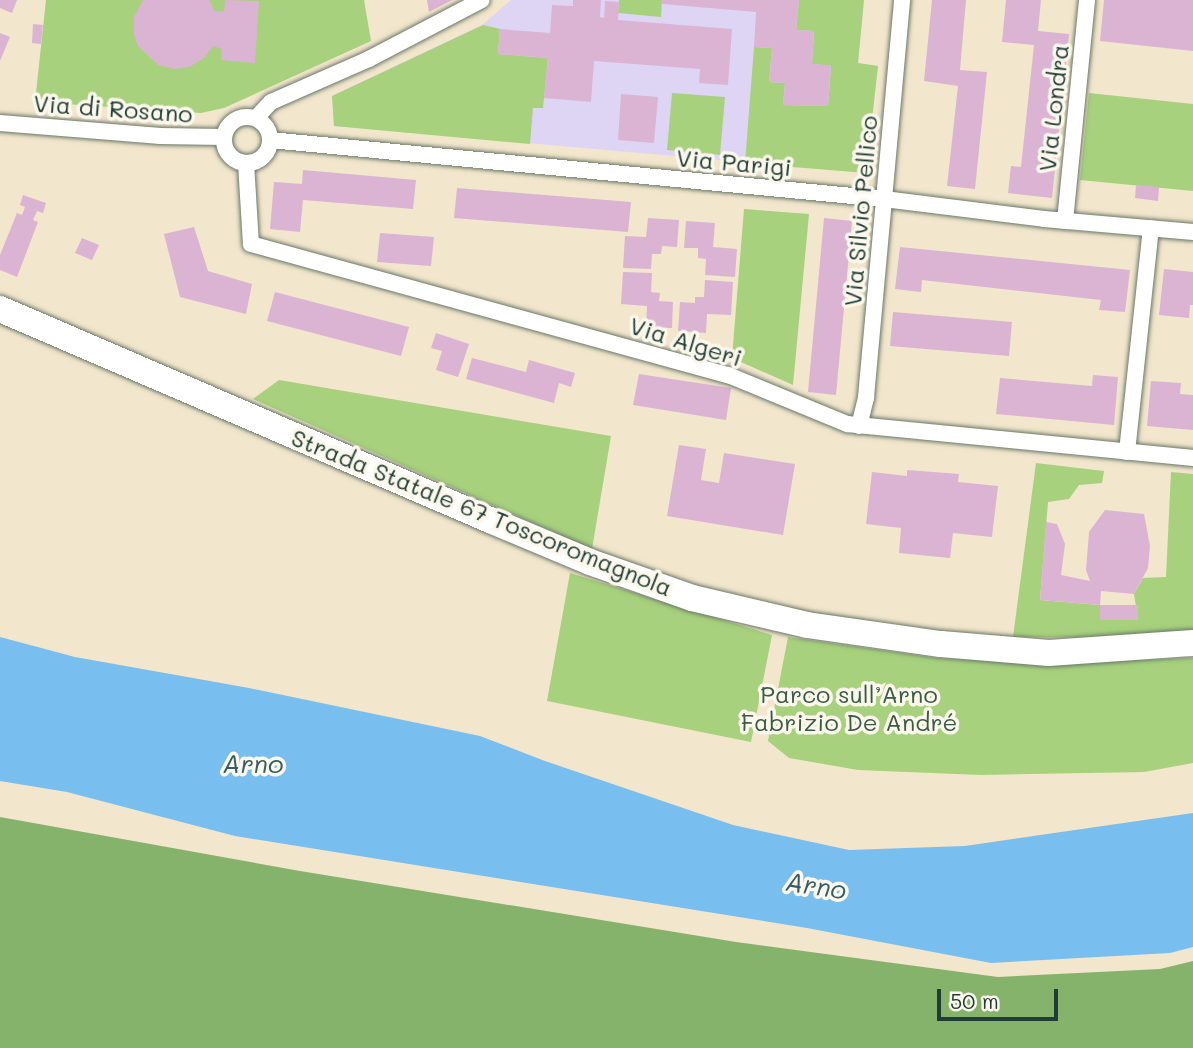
<!DOCTYPE html>
<html>
<head>
<meta charset="utf-8">
<style>
  body { margin:0 }
  #map { position:relative; width:1193px; height:1048px; overflow:hidden; background:#f2e6cc; font-family:Mali,sans-serif }
  div>[style] { position:absolute }
  .built>* { inset:0; background:#ded5f5 }
  .green>* { inset:0; background:#a7d17d }
  .forest>* { inset:0; background:#85b36c }
  .water>* { inset:0; background:#78beef }
  .building>* { inset:0; background:#dbb4d4 }
  .roads { filter:drop-shadow(0 0 2px #697869) drop-shadow(0 0 2px #697869) }
  .minor>* { height:16px; margin:-8px; padding:0 8px; transform-origin:8px; border-radius:8px; background:#fff }
  .minor>.ring { margin:-8px; padding:0; box-sizing:content-box; background:none; border:16px solid #fff; border-radius:50% }
  .primary>* { height:26px; margin:-13px; padding:0 13px; transform-origin:13px; border-radius:13px; background:#fff }
  span { translate:-50% -50%; white-space:nowrap; text-align:center; line-height:1.15; -webkit-text-stroke:7px #fbf7ec; paint-order:stroke }
  .street-label { font-size:24px; color:#1f3d34 }
  .park-label { font-size:24px; color:#3a5b43 }
  .water-label { font-size:26px; color:#355d63; font-style:italic }
  .scale { position:absolute; left:937px; top:989px; width:121px; height:32px; box-sizing:border-box; border:4px solid #1f3d34; border-top:0; padding-left:9px; font-size:21px; line-height:24px; white-space:nowrap; color:#1f3d34; -webkit-text-stroke:5px #fbf7ec; paint-order:stroke }
</style>
</head>
<body>
<div id="map">
  <div class="built">
    <i style="clip-path:polygon(511px 0,864px 0,858px 63px,878px 66px,866px 173px,334px 126px,332px 96px,482px 25px)"></i>
  </div>
  <div class="green">
    <i style="clip-path:polygon(46px 0,364px 0,371px 41px,224px 108px,201px 113px,35px 102px)"></i>
    <i style="clip-path:polygon(619px 0,662px 0,661px 17px,618px 13px)"></i>
    <i style="clip-path:polygon(799px 0,864px 0,858px 63px,878px 66px,866px 173px,745px 163px,754px 47px,772px 48px,769px 82px,785px 83px,783px 105px,828px 106px,831px 66px,812px 64px,814px 31px,796px 30px)"></i>
    <i style="clip-path:polygon(483px 25px,500px 29px,498px 54px,548px 58px,543px 108px,533px 108px,530px 144px,334px 126px,332px 96px)"></i>
    <i style="clip-path:polygon(672px 93px,725px 97px,720px 155px,667px 150px)"></i>
    <i style="clip-path:polygon(1089px 93px,1193px 104px,1193px 191px,1080px 180px)"></i>
    <i style="clip-path:polygon(744px 209px,809px 214px,793px 385px,732px 358px)"></i>
    <i style="clip-path:polygon(279px 380px,611px 436px,592px 549px,253px 399px)"></i>
    <i style="clip-path:polygon(1036px 463px,1104px 471px,1102px 483px,1079px 485px,1069px 499px,1048px 502px,1040px 600px,1100px 605px,1100px 620px,1138px 619px,1134px 594px,1143px 578px,1166px 577px,1171px 472px,1193px 474px,1193px 631px,1124px 638px,1013px 637px)"></i>
    <i style="clip-path:polygon(570px 573px,772px 635px,751px 742px,547px 701px)"></i>
    <i style="clip-path:polygon(788px 637px,937px 658px,1044px 664px,1193px 658px,1193px 763px,1144px 772px,981px 775px,858px 770px,789px 758px,768px 741px)"></i>
  </div>
  <div class="forest">
    <i style="clip-path:polygon(0 817px,300px 871px,736px 942px,998px 977px,1160px 969px,1193px 961px,1193px 1048px,0 1048px)"></i>
  </div>
  <div class="water">
    <i style="clip-path:polygon(0 637px,75px 657px,249px 688px,480px 736px,545px 761px,733px 825px,849px 850px,965px 846px,1193px 813px,1193px 947px,1170px 953px,991px 963px,807px 928px,235px 836px,67px 792px,0 781px)"></i>
  </div>
  <div class="building">
    <i style="clip-path:polygon(0 0,17px 0,12px 13px,0 8px)"></i>
    <i style="clip-path:polygon(143px 0,209px 0,215px 11px,224px 11px,225px 0,259px 1px,255px 63px,221px 60px,222px 49px,213px 46px,204px 58px,189px 67px,175px 69px,158px 65px,138px 46px,134px 35px,134px 17px)"></i>
    <i style="clip-path:polygon(427px 0,452px 0,429px 12px)"></i>
    <i style="clip-path:polygon(573px 0,601px 0,600px 17px,604px 18px,605px 1px,619px 2px,618px 20px,732px 29px,728px 85px,699px 83px,700px 69px,594px 61px,591px 102px,544px 98px,548px 58px,498px 54px,500px 29px,550px 33px,552px 5px,573px 6px)"></i>
    <i style="clip-path:polygon(662px 0,799px 0,796px 30px,814px 31px,812px 64px,831px 65px,828px 106px,783px 105px,785px 83px,769px 82px,772px 48px,754px 47px,756px 12px,662px 4px)"></i>
    <i style="clip-path:polygon(932px 0,966px 0,960px 70px,987px 72px,975px 189px,947px 186px,958px 86px,924px 81px)"></i>
    <i style="clip-path:polygon(1006px 0,1041px 0,1038px 31px,1069px 34px,1052px 198px,1008px 193px,1011px 166px,1021px 167px,1034px 45px,1002px 42px)"></i>
    <i style="clip-path:polygon(1104px 0,1193px 0,1193px 51px,1100px 41px)"></i>
    <i style="clip-path:polygon(33px 24px,43px 25px,41px 44px,32px 43px)"></i>
    <i style="clip-path:polygon(0 33px,10px 37px,0 61px)"></i>
    <i style="clip-path:polygon(621px 94px,658px 97px,654px 143px,618px 140px)"></i>
    <i style="clip-path:polygon(303px 170px,416px 180px,413px 209px,303px 200px,300px 232px,270px 229px,274px 182px,302px 184px)"></i>
    <i style="clip-path:polygon(1136px 185px,1159px 187px,1158px 201px,1135px 198px)"></i>
    <i style="clip-path:polygon(457px 188px,631px 202px,628px 232px,454px 218px)"></i>
    <i style="clip-path:polygon(23px 195px,46px 203px,43px 213px,37px 211px,33px 220px,38px 222px,17px 277px,0 270px,0 255px,17px 213px,22px 215px,25px 207px,20px 205px)"></i>
    <i style="clip-path:polygon(648px 218px,679px 220px,677px 247px,662px 246px,661px 254px,652px 254px,651px 269px,623px 268px,625px 236px,646px 237px)"></i>
    <i style="clip-path:polygon(824px 218px,852px 221px,836px 395px,808px 392px)"></i>
    <i style="clip-path:polygon(686px 221px,715px 223px,713px 247px,737px 249px,735px 277px,705px 275px,706px 259px,698px 258px,698px 248px,684px 248px)"></i>
    <i style="clip-path:polygon(194px 227px,208px 271px,252px 284px,246px 314px,180px 297px,164px 234px)"></i>
    <i style="clip-path:polygon(380px 233px,434px 237px,431px 266px,377px 262px)"></i>
    <i style="clip-path:polygon(82px 238px,99px 245px,92px 260px,75px 253px)"></i>
    <i style="clip-path:polygon(900px 247px,1130px 270px,1125px 312px,1099px 310px,1101px 300px,922px 280px,921px 292px,895px 289px)"></i>
    <i style="clip-path:polygon(1164px 269px,1193px 272px,1193px 305px,1190px 305px,1189px 318px,1159px 315px)"></i>
    <i style="clip-path:polygon(623px 272px,652px 273px,651px 292px,660px 293px,659px 301px,673px 302px,672px 328px,646px 327px,647px 306px,621px 304px)"></i>
    <i style="clip-path:polygon(705px 280px,733px 282px,731px 315px,707px 314px,706px 333px,678px 331px,680px 302px,695px 303px,695px 297px,704px 297px)"></i>
    <i style="clip-path:polygon(275px 292px,409px 327px,401px 356px,267px 321px)"></i>
    <i style="clip-path:polygon(893px 312px,1012px 322px,1009px 356px,890px 346px)"></i>
    <i style="clip-path:polygon(436px 333px,469px 344px,458px 377px,436px 370px,442px 351px,431px 348px)"></i>
    <i style="clip-path:polygon(472px 358px,526px 372px,529px 360px,575px 373px,571px 387px,559px 383px,554px 403px,466px 379px)"></i>
    <i style="clip-path:polygon(639px 374px,731px 388px,726px 420px,633px 405px)"></i>
    <i style="clip-path:polygon(1093px 375px,1118px 377px,1114px 425px,996px 414px,1000px 378px,1092px 386px)"></i>
    <i style="clip-path:polygon(1151px 381px,1181px 383px,1180px 394px,1193px 395px,1193px 430px,1147px 426px)"></i>
    <i style="clip-path:polygon(679px 445px,706px 449px,701px 480px,719px 483px,724px 453px,795px 464px,783px 535px,667px 516px)"></i>
    <i style="clip-path:polygon(907px 470px,959px 474px,958px 482px,998px 486px,992px 537px,953px 533px,950px 558px,899px 553px,901px 528px,866px 524px,872px 472px,907px 476px)"></i>
    <i style="clip-path:polygon(1105px 510px,1144px 514px,1150px 546px,1148px 568px,1134px 594px,1101px 591px,1100px 605px,1040px 600px,1046px 522px,1057px 524px,1065px 544px,1061px 575px,1090px 581px,1086px 570px,1089px 532px)"></i>
    <i style="clip-path:polygon(1100px 605px,1138px 605px,1138px 620px,1100px 620px)"></i>
  </div>
  <div class="roads">
    <div class="minor">
      <i class="ring" style="left:224px;top:117px;width:30px;height:30px"></i>
      <i style="left:256px;top:118px;width:22px;rotate:-47deg"></i>
      <i style="left:271px;top:102px;width:107px;rotate:-23.7deg"></i>
      <i style="left:369px;top:59px;width:127px;rotate:-27.6deg"></i>
      <i style="left:0;top:123px;width:161px;rotate:4.6deg"></i>
      <i style="left:160px;top:136px;width:64px;rotate:0.9deg"></i>
      <i style="left:270px;top:140px;width:617px;rotate:5.49deg"></i>
      <i style="left:884px;top:199px;width:161px;rotate:7.1deg"></i>
      <i style="left:1044px;top:219px;width:150px;rotate:5deg"></i>
      <i style="left:246px;top:163px;width:81px;rotate:86.5deg"></i>
      <i style="left:251px;top:244px;width:495px;rotate:15.4deg"></i>
      <i style="left:728px;top:375px;width:129px;rotate:22.4deg"></i>
      <i style="left:847px;top:424px;width:348px;rotate:5.6deg"></i>
      <i style="left:1065px;top:221px;width:222px;rotate:-84.3deg"></i>
      <i style="left:859px;top:426px;width:30px;rotate:-76deg"></i>
      <i style="left:866px;top:397px;width:399px;rotate:-84.8deg"></i>
      <i style="left:1127px;top:452px;width:225px;rotate:-83.9deg"></i>
    </div>
    <div class="primary">
      <i style="left:0;top:309px;width:533px;rotate:23.3deg"></i>
      <i style="left:490px;top:520px;width:108px;rotate:22.8deg"></i>
      <i style="left:590px;top:562px;width:108px;rotate:19.4deg"></i>
      <i style="left:692px;top:598px;width:118px;rotate:13.2deg"></i>
      <i style="left:807px;top:625px;width:135px;rotate:8.1deg"></i>
      <i style="left:941px;top:644px;width:108px;rotate:4.8deg"></i>
      <i style="left:1049px;top:653px;width:144px;rotate:-4deg"></i>
    </div>
  </div>
  <div class="street-label">
    <span style="left:113px;top:108px;rotate:4deg">Via di Rosano</span>
    <span style="left:1053px;top:108px;rotate:-84deg">Via Londra</span>
    <span style="left:734px;top:162px;rotate:5deg">Via Parigi</span>
    <span style="left:860px;top:211px;rotate:-85deg">Via Silvio Pellico</span>
    <span style="left:686px;top:341px;rotate:17deg">Via Algeri</span>
    <span style="left:482px;top:512px;rotate:22deg">Strada Statale 67 Toscoromagnola</span>
  </div>
  <div class="park-label">
    <span style="left:849px;top:708px">Parco sull’Arno<br>Fabrizio De André</span>
  </div>
  <div class="water-label">
    <span style="left:253px;top:764px">Arno</span>
    <span style="left:816px;top:886px;rotate:9deg">Arno</span>
  </div>
  <div class="scale">50 m</div>
</div>
</body>
</html>
